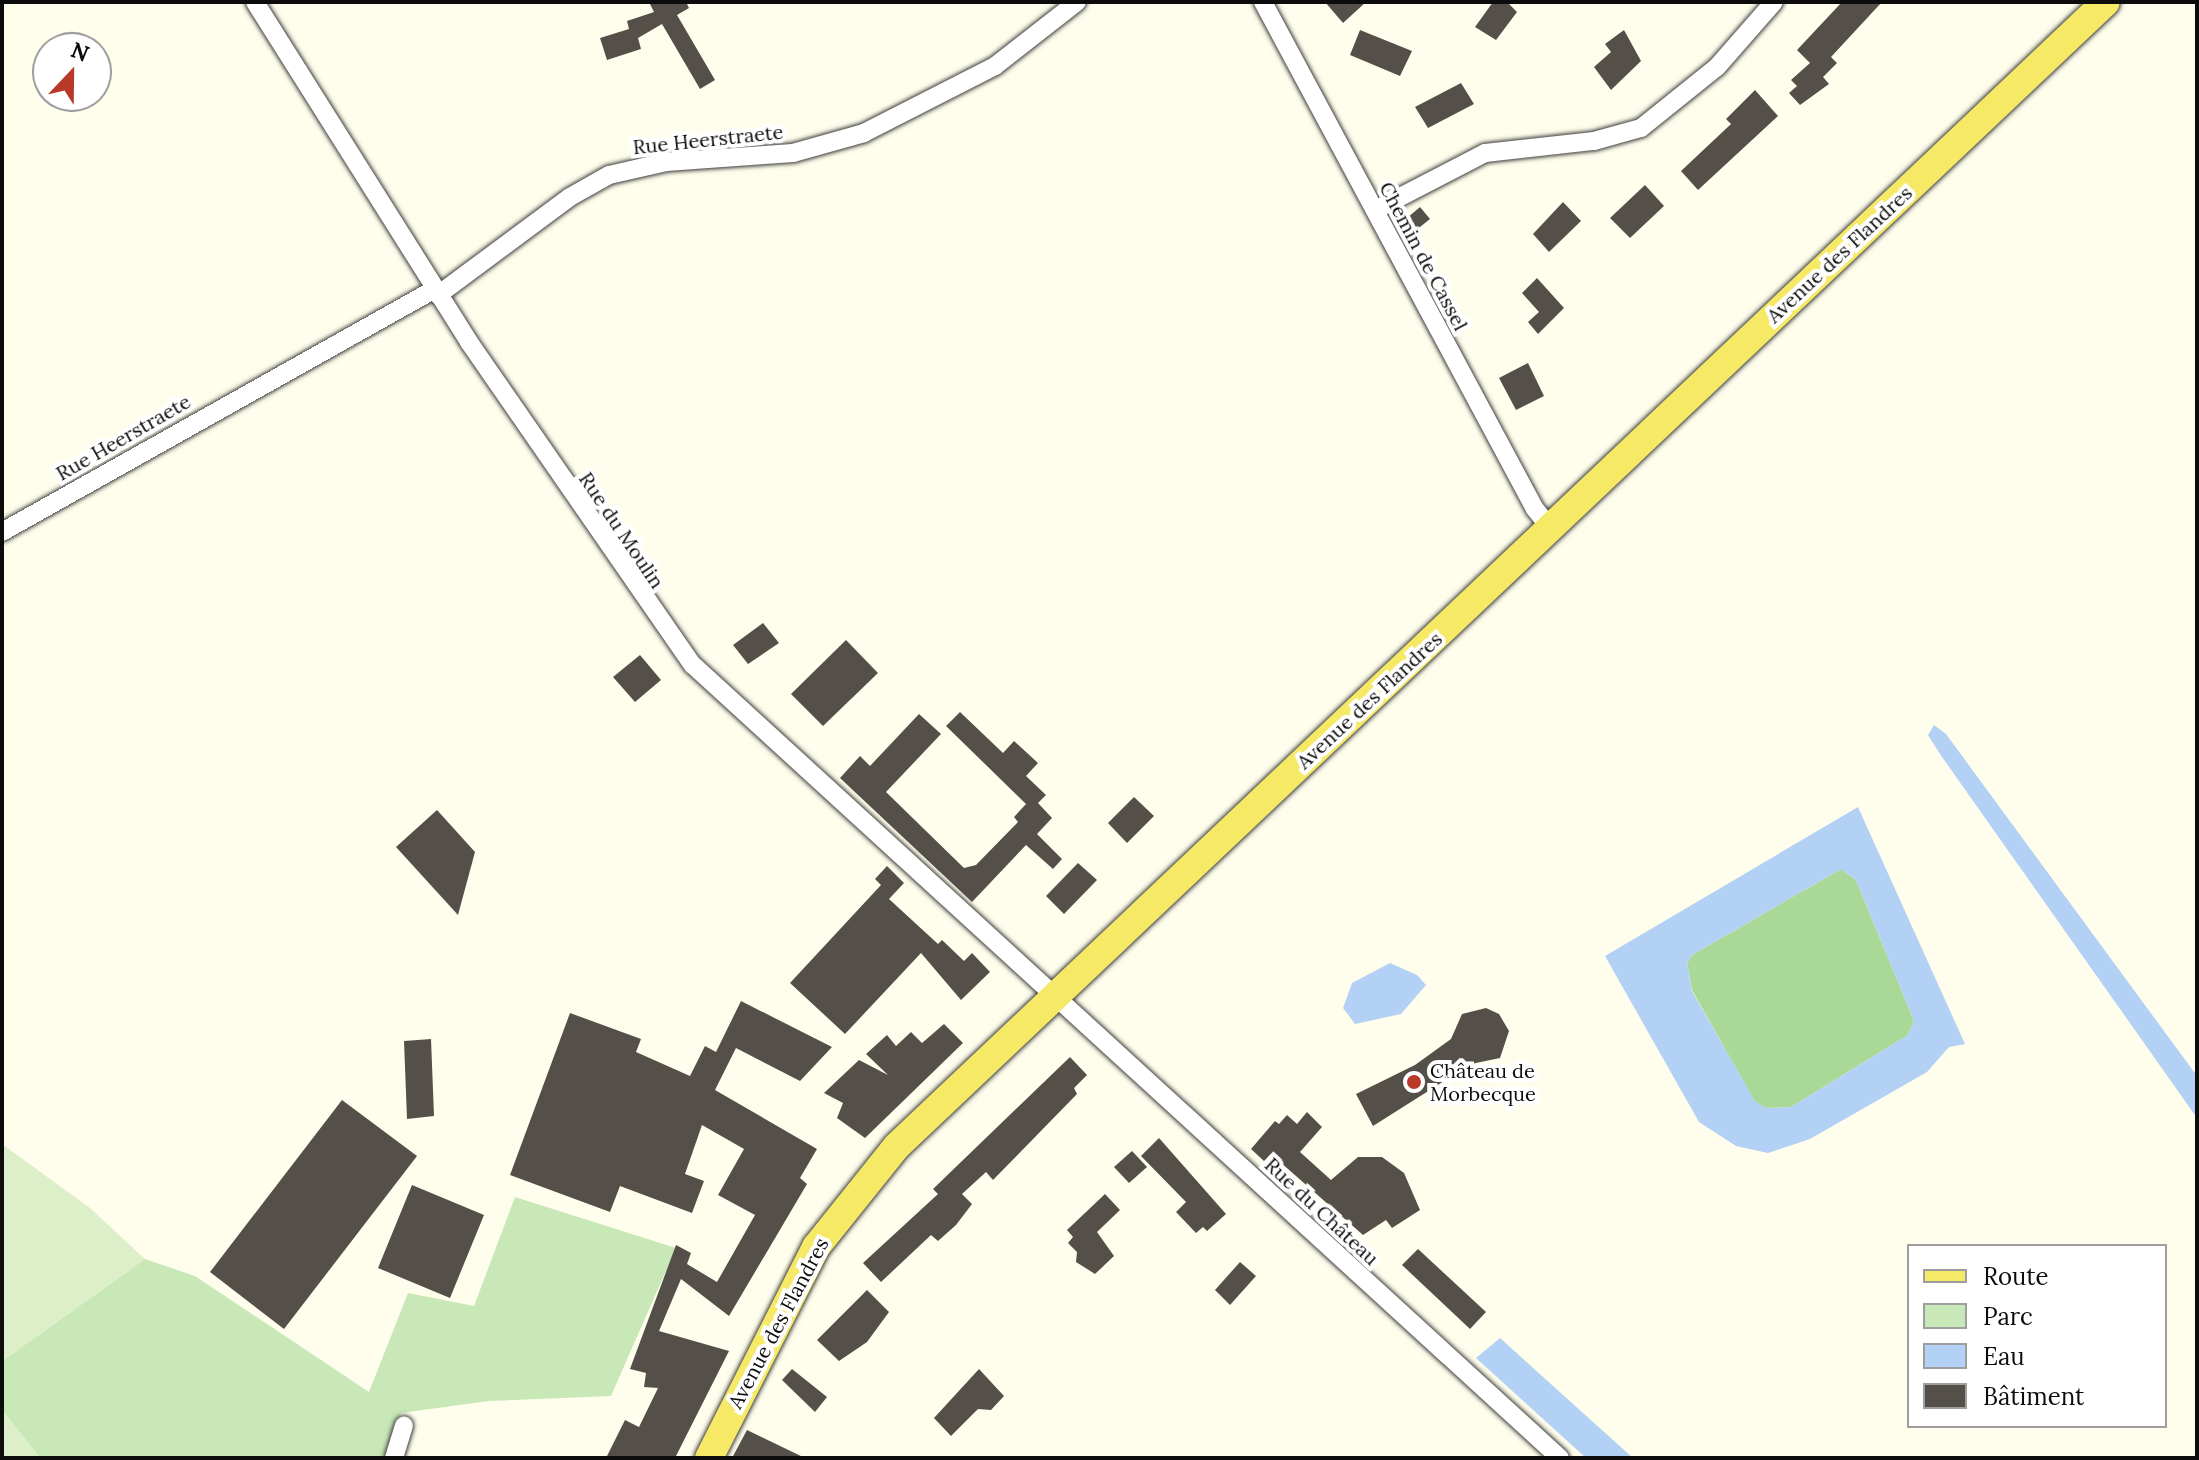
<!DOCTYPE html>
<html>
<head>
<meta charset="utf-8">
<style>
  body { margin:0 }
  #map { position:relative; width:2199px; height:1460px; overflow:hidden; background:#fffeec; font-family:Lora,serif }
  div>[style] { position:absolute }
  .green>* { inset:0; background:#c8e8b7 }
  .forest>* { inset:0; background:#aad897 }
  .pitch>* { inset:0; background:#dcefc9 }
  .water>* { inset:0; background:#b2d1f4 }
  .building>* { inset:0; background:#554f49 }
  .roads { filter:drop-shadow(0 0 2px #3f3f3f) drop-shadow(0 0 2px #3f3f3f) }
  .street>* { height:18px; margin:-9px; padding:0 9px; transform-origin:9px; border-radius:9px; background:#fff }
  .primary>* { height:28px; margin:-14px; padding:0 14px; transform-origin:14px; border-radius:14px; background:#f5e966 }
  .dots>* { width:22px; height:22px; translate:-50% -50%; box-sizing:border-box; border:4px solid #fff; border-radius:50% }
  span { translate:-50% -50%; white-space:nowrap; text-align:center; line-height:1.15; -webkit-text-stroke:8px #fff; paint-order:stroke }
  .street-label { font-size:20px; color:#0c0c0c }
  .poi-label { font-size:20px; color:#0c0c0c }
  .left { translate:0 -50%; text-align:left }
  .frame { position:absolute; inset:0; border:4px solid #0c0c0c; pointer-events:none }
  .legend { position:absolute; left:1907px; top:1244px; width:260px; height:184px; box-sizing:border-box; background:#fff; border:2px solid #9e9e9e; margin:0; padding:10px 14px; list-style:none; font-size:24px; color:#0c0c0c }
  .legend li { display:flex; align-items:center; gap:16px; height:40px }
  .legend b { width:40px; border:2px solid #9e9e9e }
  .north { position:absolute; left:32px; top:32px; width:80px; height:80px; box-sizing:border-box; background:#fff; border:2px solid #9e9e9e; border-radius:50%; rotate:22deg; font-size:22px; font-weight:700; line-height:32px; text-align:center; color:#0c0c0c }
  .north::after { content:''; display:block; margin:auto; width:28px; height:36px; background:#b83928; clip-path:polygon(50% 0,100% 100%,50% 72%,0 100%) }
</style>
</head>
<body>
<div id="map">
  <div class="green">
    <i style="clip-path:polygon(515px 1197px,676px 1248px,611px 1396px,489px 1401px,401px 1413px,386px 1458px,40px 1458px,2px 1410px,2px 1361px,145px 1259px,195px 1276px,369px 1392px,408px 1293px,474px 1306px)"></i>
  </div>
  <div class="forest">
    <i style="clip-path:polygon(1841px 869px,1856px 880px,1914px 1021px,1908px 1035px,1791px 1107px,1766px 1108px,1755px 1102px,1692px 990px,1687px 963px,1692px 955px)"></i>
  </div>
  <div class="pitch">
    <i style="clip-path:polygon(2px 1144px,90px 1208px,145px 1259px,2px 1361px)"></i>
    <i style="clip-path:polygon(2px 1410px,40px 1458px,2px 1458px)"></i>
  </div>
  <div class="water">
    <i style="clip-path:polygon(1934px 725px,1946px 734px,2197px 1076px,2197px 1118px,1942px 757px,1928px 735px)"></i>
    <i style="clip-path:polygon(evenodd,1858px 807px,1965px 1044px,1949px 1047px,1927px 1072px,1810px 1139px,1768px 1153px,1736px 1146px,1699px 1122px,1605px 956px,1858px 807px,1841px 869px,1856px 880px,1914px 1021px,1908px 1035px,1791px 1107px,1766px 1108px,1755px 1101px,1692px 991px,1687px 963px,1692px 955px,1841px 869px)"></i>
    <i style="clip-path:polygon(1390px 963px,1417px 975px,1426px 985px,1401px 1014px,1355px 1024px,1343px 1008px,1352px 983px)"></i>
    <i style="clip-path:polygon(1500px 1338px,1633px 1458px,1586px 1458px,1476px 1358px)"></i>
  </div>
  <div class="building">
    <i style="clip-path:polygon(649px 2px,686px 2px,689px 8px,677px 15px,715px 80px,700px 89px,662px 24px,638px 38px,641px 49px,607px 60px,600px 38px,629px 29px,627px 21px,654px 12px)"></i>
    <i style="clip-path:polygon(1325px 2px,1366px 2px,1343px 23px)"></i>
    <i style="clip-path:polygon(1493px 2px,1507px 2px,1517px 12px,1496px 40px,1475px 27px)"></i>
    <i style="clip-path:polygon(1842px 2px,1882px 2px,1831px 57px,1837px 63px,1823px 77px,1829px 84px,1800px 105px,1789px 93px,1797px 86px,1791px 80px,1810px 63px,1797px 50px)"></i>
    <i style="clip-path:polygon(1360px 30px,1412px 51px,1400px 76px,1350px 55px)"></i>
    <i style="clip-path:polygon(1624px 30px,1641px 61px,1611px 90px,1594px 67px,1611px 52px,1605px 44px)"></i>
    <i style="clip-path:polygon(1461px 83px,1474px 104px,1428px 128px,1415px 107px)"></i>
    <i style="clip-path:polygon(1755px 90px,1778px 116px,1698px 190px,1681px 171px,1731px 124px,1726px 119px)"></i>
    <i style="clip-path:polygon(1645px 185px,1664px 206px,1630px 238px,1610px 218px)"></i>
    <i style="clip-path:polygon(1563px 202px,1581px 221px,1549px 252px,1533px 234px)"></i>
    <i style="clip-path:polygon(1420px 207px,1430px 219px,1410px 235px,1400px 224px)"></i>
    <i style="clip-path:polygon(1537px 278px,1564px 308px,1538px 334px,1528px 322px,1539px 312px,1522px 293px)"></i>
    <i style="clip-path:polygon(1528px 363px,1544px 396px,1516px 410px,1499px 378px)"></i>
    <i style="clip-path:polygon(763px 623px,779px 643px,748px 664px,733px 645px)"></i>
    <i style="clip-path:polygon(846px 640px,878px 673px,823px 726px,791px 694px)"></i>
    <i style="clip-path:polygon(640px 655px,661px 680px,635px 702px,613px 677px)"></i>
    <i style="clip-path:polygon(960px 712px,1003px 753px,1014px 741px,1038px 763px,1026px 776px,1046px 795px,1038px 803px,1052px 818px,1037px 834px,1062px 859px,1053px 869px,1026px 845px,972px 902px,840px 778px,860px 756px,870px 766px,919px 714px,941px 734px,886px 792px,964px 868px,976px 865px,1018px 822px,1014px 817px,1026px 804px,946px 726px)"></i>
    <i style="clip-path:polygon(1134px 797px,1154px 816px,1127px 843px,1108px 823px)"></i>
    <i style="clip-path:polygon(437px 810px,475px 852px,458px 915px,396px 847px)"></i>
    <i style="clip-path:polygon(1078px 863px,1097px 880px,1064px 914px,1046px 896px)"></i>
    <i style="clip-path:polygon(887px 866px,904px 883px,889px 899px,938px 944px,942px 940px,964px 961px,972px 953px,990px 972px,961px 1000px,921px 953px,845px 1034px,790px 983px,881px 885px,875px 879px)"></i>
    <i style="clip-path:polygon(741px 1001px,832px 1047px,800px 1081px,736px 1048px,715px 1090px,817px 1149px,800px 1178px,807px 1184px,729px 1316px,681px 1279px,659px 1331px,729px 1351px,675px 1458px,606px 1458px,625px 1420px,639px 1427px,658px 1388px,644px 1387px,646px 1373px,630px 1369px,676px 1245px,691px 1253px,687px 1264px,717px 1282px,755px 1215px,718px 1195px,744px 1149px,702px 1125px,685px 1174px,704px 1181px,692px 1213px,620px 1186px,610px 1212px,510px 1175px,570px 1013px,641px 1039px,636px 1052px,690px 1076px,705px 1046px,716px 1052px)"></i>
    <i style="clip-path:polygon(1486px 1008px,1499px 1014px,1509px 1031px,1500px 1058px,1471px 1064px,1373px 1126px,1356px 1094px,1415px 1065px,1451px 1039px,1462px 1014px)"></i>
    <i style="clip-path:polygon(944px 1024px,963px 1043px,865px 1138px,837px 1118px,843px 1103px,824px 1093px,859px 1060px,888px 1075px,866px 1054px,887px 1035px,896px 1046px,911px 1032px,922px 1043px)"></i>
    <i style="clip-path:polygon(431px 1039px,434px 1116px,407px 1119px,404px 1041px)"></i>
    <i style="clip-path:polygon(1070px 1057px,1087px 1075px,1074px 1088px,1077px 1094px,993px 1180px,986px 1172px,962px 1194px,972px 1204px,956px 1225px,938px 1241px,931px 1235px,881px 1282px,863px 1263px,938px 1194px,933px 1189px)"></i>
    <i style="clip-path:polygon(342px 1100px,417px 1156px,284px 1329px,210px 1272px)"></i>
    <i style="clip-path:polygon(1307px 1112px,1322px 1127px,1300px 1152px,1331px 1180px,1358px 1157px,1382px 1157px,1404px 1173px,1420px 1210px,1392px 1228px,1386px 1220px,1363px 1235px,1271px 1154px,1264px 1161px,1251px 1149px,1275px 1121px,1279px 1124px,1287px 1115px,1297px 1124px)"></i>
    <i style="clip-path:polygon(1159px 1138px,1226px 1214px,1207px 1231px,1203px 1227px,1196px 1233px,1176px 1212px,1186px 1202px,1141px 1156px)"></i>
    <i style="clip-path:polygon(1132px 1151px,1147px 1167px,1129px 1183px,1114px 1167px)"></i>
    <i style="clip-path:polygon(412px 1185px,484px 1215px,450px 1298px,378px 1268px)"></i>
    <i style="clip-path:polygon(1105px 1194px,1120px 1210px,1097px 1232px,1114px 1256px,1095px 1274px,1076px 1262px,1077px 1252px,1068px 1243px,1073px 1237px,1067px 1230px)"></i>
    <i style="clip-path:polygon(1418px 1249px,1486px 1312px,1470px 1329px,1402px 1265px)"></i>
    <i style="clip-path:polygon(1240px 1262px,1256px 1276px,1230px 1305px,1215px 1290px)"></i>
    <i style="clip-path:polygon(867px 1290px,889px 1312px,867px 1342px,839px 1361px,817px 1340px)"></i>
    <i style="clip-path:polygon(792px 1369px,827px 1397px,815px 1412px,782px 1380px)"></i>
    <i style="clip-path:polygon(979px 1369px,1004px 1396px,991px 1410px,978px 1409px,951px 1436px,934px 1418px)"></i>
    <i style="clip-path:polygon(747px 1430px,805px 1458px,732px 1458px)"></i>
  </div>
  <div class="roads">
    <div class="street">
      <i style="left:255px;top:2px;width:402px;rotate:57.8deg"></i>
      <i style="left:469px;top:342px;width:393px;rotate:55.3deg"></i>
      <i style="left:693px;top:665px;width:1175px;rotate:42.45deg"></i>
      <i style="left:1263px;top:2px;width:575px;rotate:61.79deg"></i>
      <i style="left:1535px;top:509px;width:26px;rotate:51deg"></i>
      <i style="left:1375px;top:210px;width:124px;rotate:-27.4deg"></i>
      <i style="left:1485px;top:153px;width:110px;rotate:-6.3deg"></i>
      <i style="left:1594px;top:141px;width:49px;rotate:-15.5deg"></i>
      <i style="left:1641px;top:128px;width:97px;rotate:-38.8deg"></i>
      <i style="left:1717px;top:67px;width:86px;rotate:-48.8deg"></i>
      <i style="left:438px;top:295px;width:164px;rotate:-36.6deg"></i>
      <i style="left:570px;top:197px;width:45px;rotate:-29.4deg"></i>
      <i style="left:609px;top:175px;width:58px;rotate:-12.8deg"></i>
      <i style="left:666px;top:162px;width:127px;rotate:-4.1deg"></i>
      <i style="left:793px;top:153px;width:74px;rotate:-15.7deg"></i>
      <i style="left:864px;top:133px;width:147px;rotate:-27.1deg"></i>
      <i style="left:995px;top:66px;width:104px;rotate:-38deg"></i>
      <i style="left:2px;top:532px;width:495px;rotate:-29.3deg"></i>
      <i style="left:394px;top:1458px;width:34px;rotate:-73deg"></i>
    </div>
    <div class="primary">
      <i style="left:709px;top:1458px;width:237px;rotate:-63.1deg"></i>
      <i style="left:816px;top:1247px;width:129px;rotate:-51.3deg"></i>
      <i style="left:897px;top:1146px;width:1664px;rotate:-43.42deg"></i>
    </div>
  </div>
  <div class="dots">
    <i style="left:1414px;top:1082px;background:#b83928"></i>
  </div>
  <div class="street-label">
    <span style="left:708px;top:139px;rotate:-6deg">Rue Heerstraete</span>
    <span style="left:1839px;top:254px;rotate:-43deg">Avenue des Flandres</span>
    <span style="left:1424px;top:256px;rotate:62deg">Chemin de Cassel</span>
    <span style="left:123px;top:437px;rotate:-30deg">Rue Heerstraete</span>
    <span style="left:622px;top:530px;rotate:56deg">Rue du Moulin</span>
    <span style="left:1369px;top:700px;rotate:-43deg">Avenue des Flandres</span>
    <span style="left:1322px;top:1211px;rotate:43deg">Rue du Château</span>
    <span style="left:778px;top:1323px;rotate:-62deg">Avenue des Flandres</span>
  </div>
  <div class="poi-label">
    <span class="left" style="left:1430px;top:1082px">Château de<br>Morbecque</span>
  </div>
  <div class="frame"></div>
  <ul class="legend">
  <li><b style="height:10px;background:#f5e966"></b>Route</li>
  <li><b style="height:22px;background:#c8e8b7"></b>Parc</li>
  <li><b style="height:22px;background:#b2d1f4"></b>Eau</li>
  <li><b style="height:22px;background:#554f49"></b>Bâtiment</li>
  </ul>
  <div class="north">N</div>
</div>
</body>
</html>
